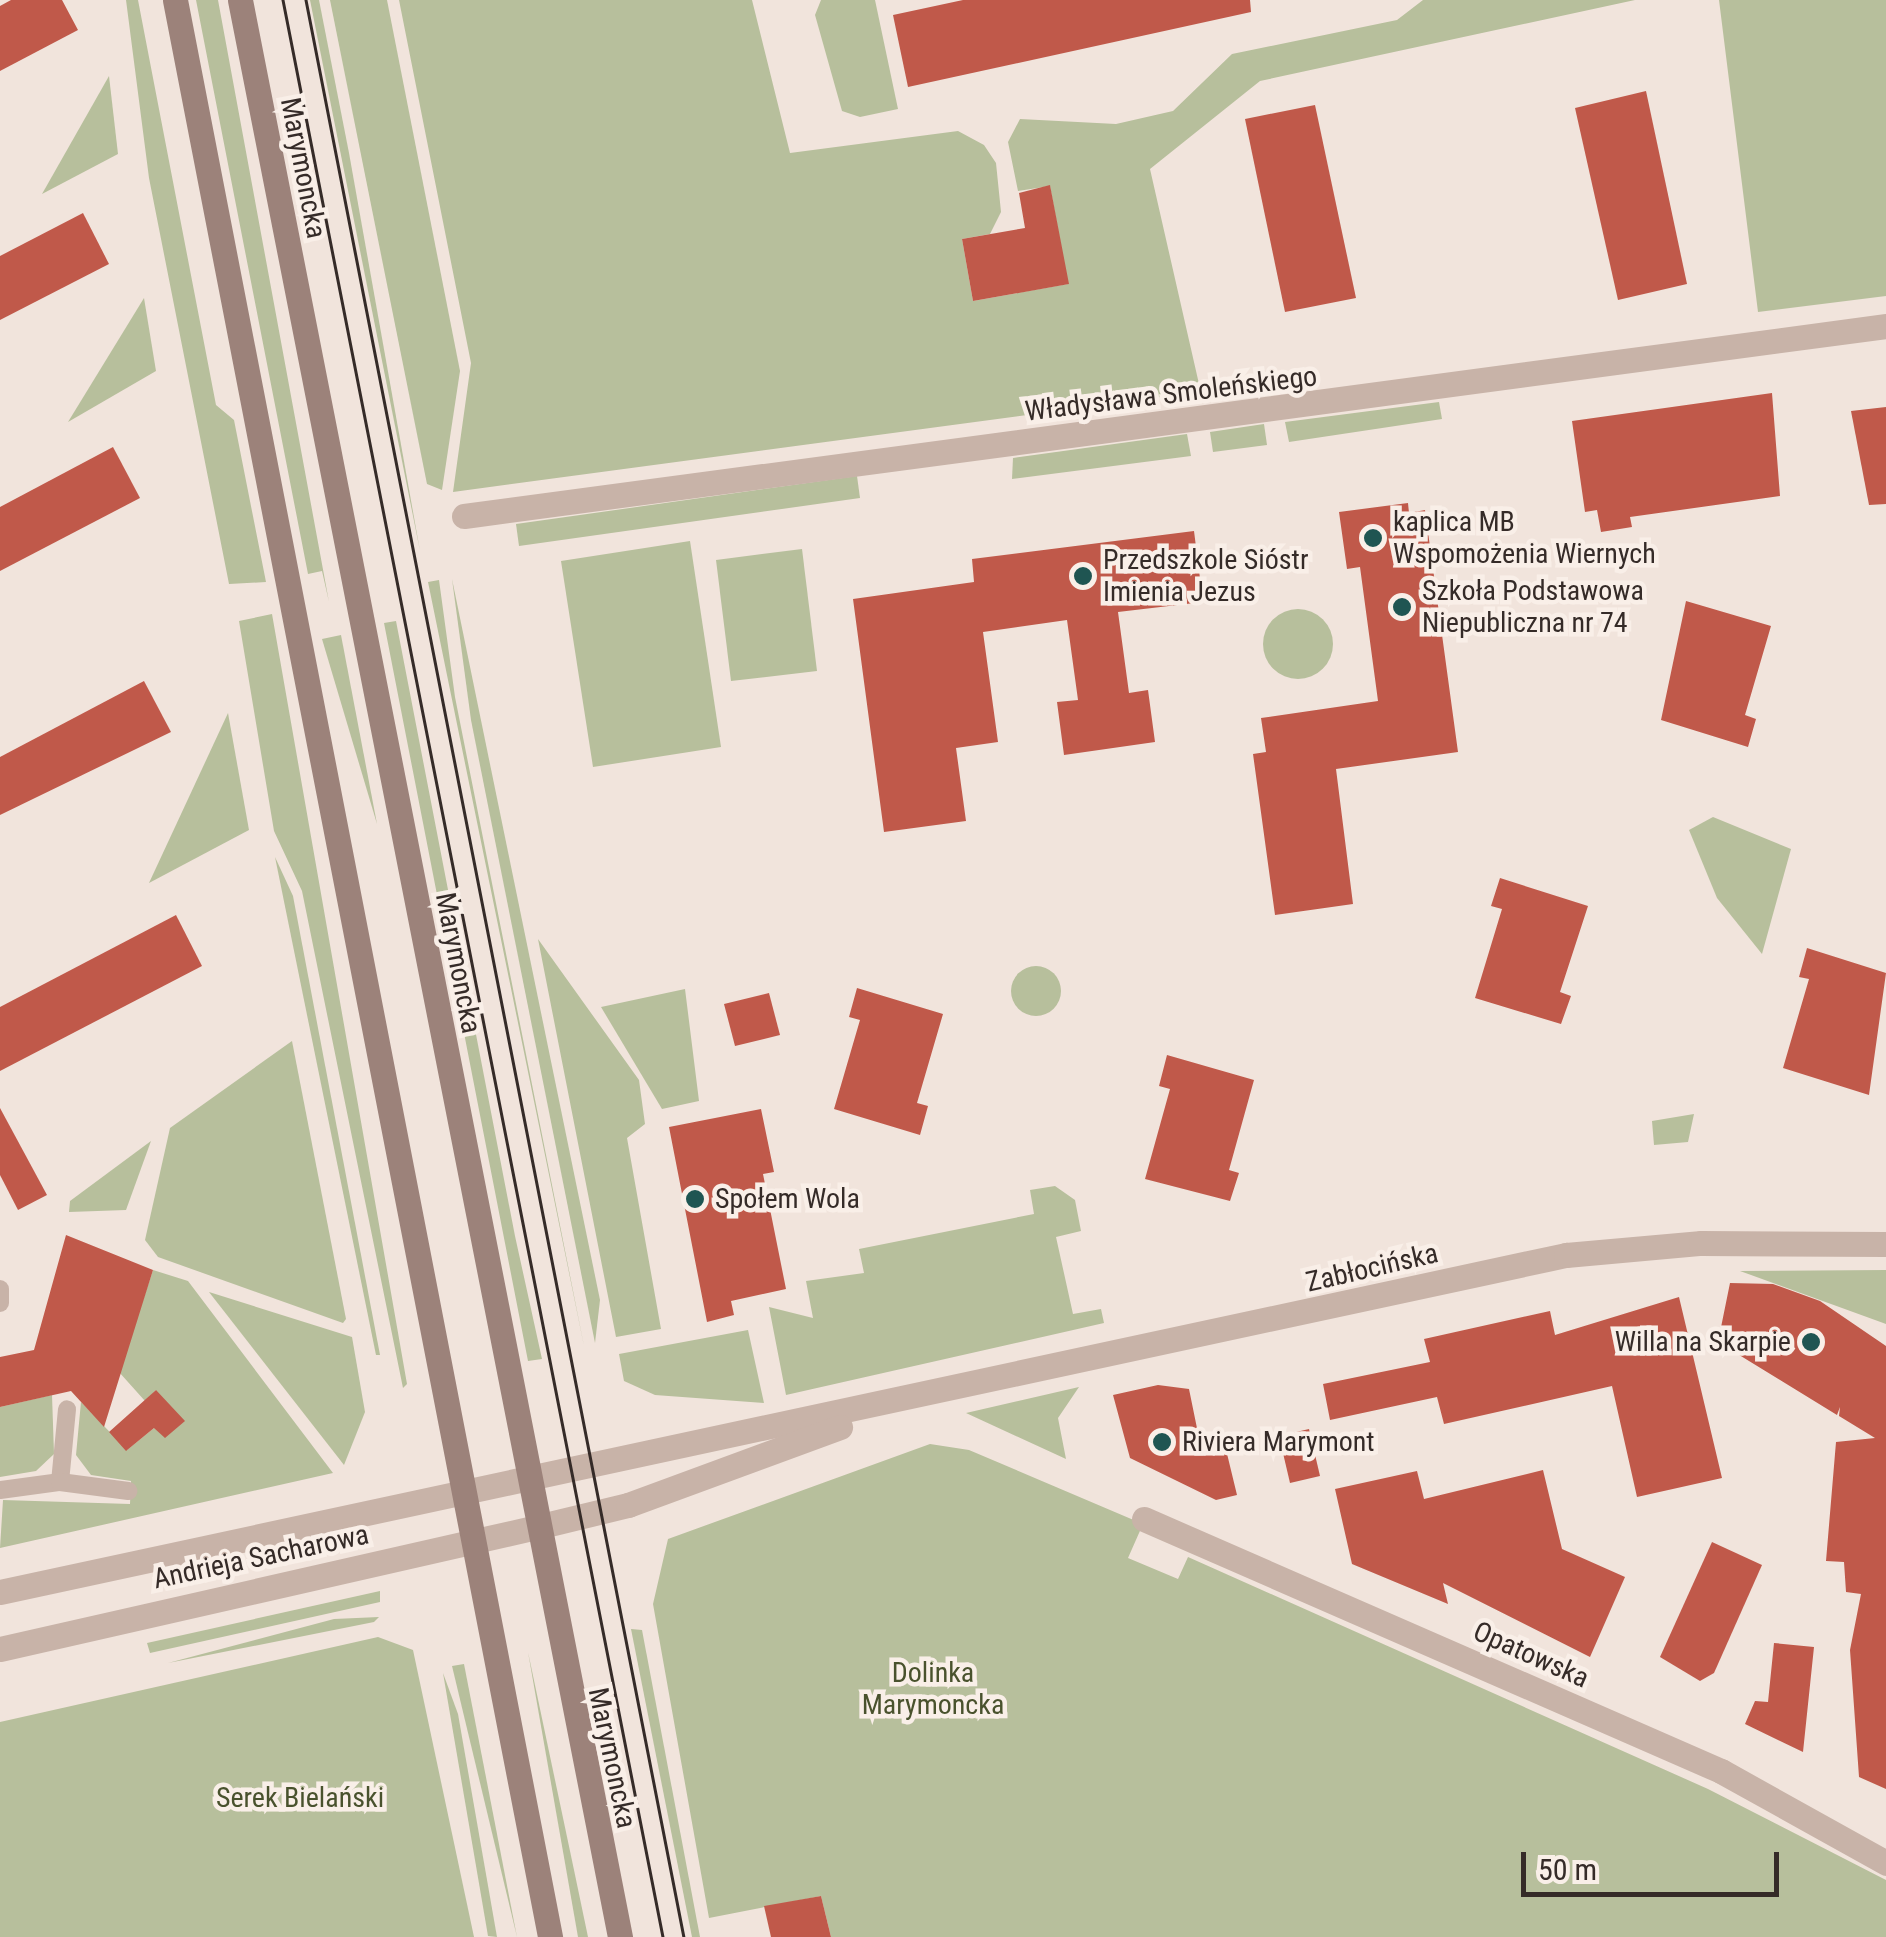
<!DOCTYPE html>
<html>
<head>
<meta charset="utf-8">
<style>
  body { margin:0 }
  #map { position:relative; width:1886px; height:1937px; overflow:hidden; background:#f1e4dc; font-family:"Roboto Condensed",sans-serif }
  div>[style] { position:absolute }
  .green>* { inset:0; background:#b7bf9c }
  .round { border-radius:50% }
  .building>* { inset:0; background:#c0594a }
  .service>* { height:18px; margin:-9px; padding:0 9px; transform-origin:9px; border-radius:9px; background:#c8b3a8 }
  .minor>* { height:25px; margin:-12.5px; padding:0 12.5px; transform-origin:12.5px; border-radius:12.5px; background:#c8b3a8 }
  .tertiary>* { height:25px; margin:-12.5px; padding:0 12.5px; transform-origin:12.5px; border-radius:12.5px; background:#c8b3a8 }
  .secondary>* { height:25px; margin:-12.5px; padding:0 12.5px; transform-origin:12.5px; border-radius:12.5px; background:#9c827a }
  .tram>* { height:2.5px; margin:-1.25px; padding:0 1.25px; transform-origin:1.25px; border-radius:1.25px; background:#352b28 }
  .dots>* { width:28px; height:28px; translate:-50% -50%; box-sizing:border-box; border:5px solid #f9efe8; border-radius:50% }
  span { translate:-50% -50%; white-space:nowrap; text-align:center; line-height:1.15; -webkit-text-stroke:9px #f9efe8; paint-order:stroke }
  .street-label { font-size:28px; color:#352b28 }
  .poi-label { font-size:28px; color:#352b28 }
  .left { translate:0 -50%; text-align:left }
  .right { translate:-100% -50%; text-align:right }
  .park-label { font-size:28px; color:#49522d }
  .scale { position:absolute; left:1521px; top:1852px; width:258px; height:45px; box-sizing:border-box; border:5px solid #352b28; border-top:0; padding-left:12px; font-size:30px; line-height:35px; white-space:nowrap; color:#352b28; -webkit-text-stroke:8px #f9efe8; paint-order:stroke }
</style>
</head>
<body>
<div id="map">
  <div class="green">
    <i style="clip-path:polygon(126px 0,138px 0,216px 405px,234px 420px,266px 582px,229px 584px,149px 178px)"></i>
    <i style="clip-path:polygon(196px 0,218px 0,329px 602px,322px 571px,308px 574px)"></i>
    <i style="clip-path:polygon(310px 0,319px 0,349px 153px,420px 551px)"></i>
    <i style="clip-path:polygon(330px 0,387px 0,460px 371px,442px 490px,427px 484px)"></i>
    <i style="clip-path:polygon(399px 0,752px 0,790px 153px,958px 131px,984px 145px,996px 163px,1001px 212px,990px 234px,962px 239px,973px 301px,1068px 284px,1050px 186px,1018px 191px,1008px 142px,1020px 119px,1116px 124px,1173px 111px,1232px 54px,1397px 20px,1423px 0,1635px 0,1260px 81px,1150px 169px,1199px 384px,1302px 378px,453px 492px,471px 363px)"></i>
    <i style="clip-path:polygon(821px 0,875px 0,898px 109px,860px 117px,842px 111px,815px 15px)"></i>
    <i style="clip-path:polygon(1719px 0,1886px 0,1886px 296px,1758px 312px)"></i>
    <i style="clip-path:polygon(109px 76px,118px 154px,42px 194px)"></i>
    <i style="clip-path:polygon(144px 298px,156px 371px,68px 422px)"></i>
    <i style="clip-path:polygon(1439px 402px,1442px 419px,1289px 442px,1285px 422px)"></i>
    <i style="clip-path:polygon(1264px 424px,1267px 445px,1213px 452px,1210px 432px)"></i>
    <i style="clip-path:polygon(1187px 434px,1191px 456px,1012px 479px,1013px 458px)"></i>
    <i style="clip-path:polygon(857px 476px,860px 498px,519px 546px,516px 524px)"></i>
    <i style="clip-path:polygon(690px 541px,721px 747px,593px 767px,561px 561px)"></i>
    <i style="clip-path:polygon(802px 549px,817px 671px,731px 681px,716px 560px)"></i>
    <i style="clip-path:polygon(452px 579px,600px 1300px,595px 1343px,471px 720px)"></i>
    <i style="clip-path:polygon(439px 580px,455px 697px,585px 1351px,428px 582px)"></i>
    <i class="round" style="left:1263px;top:609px;width:70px;height:70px"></i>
    <i style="clip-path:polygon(272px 614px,407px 1384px,403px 1388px,302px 891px,274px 831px,239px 621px)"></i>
    <i style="clip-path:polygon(396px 621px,515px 1236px,542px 1359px,528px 1361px,384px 623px)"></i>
    <i style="clip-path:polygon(341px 635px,377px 824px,322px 639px)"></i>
    <i style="clip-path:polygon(228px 713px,249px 830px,149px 883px)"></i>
    <i style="clip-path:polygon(1713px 817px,1791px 849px,1762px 954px,1717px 898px,1689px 830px)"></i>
    <i style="clip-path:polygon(275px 857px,293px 896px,380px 1355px,376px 1355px)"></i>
    <i style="clip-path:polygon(538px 939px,639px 1080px,645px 1124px,627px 1138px,661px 1329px,616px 1337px)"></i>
    <i class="round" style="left:1011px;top:966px;width:50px;height:50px"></i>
    <i style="clip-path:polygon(685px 989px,699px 1101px,662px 1109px,601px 1007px)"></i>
    <i style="clip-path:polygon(292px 1041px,346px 1319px,343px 1323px,158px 1257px,145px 1240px,170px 1128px)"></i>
    <i style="clip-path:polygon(1694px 1114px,1688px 1142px,1654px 1145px,1652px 1121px)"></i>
    <i style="clip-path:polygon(151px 1141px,126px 1210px,69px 1212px,70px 1201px)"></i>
    <i style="clip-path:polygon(1055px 1186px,1075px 1200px,1081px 1231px,1056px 1237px,1073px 1314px,1101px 1309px,1104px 1323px,786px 1395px,769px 1307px,813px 1318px,806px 1281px,864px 1273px,859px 1249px,1034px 1214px,1030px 1190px)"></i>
    <i style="clip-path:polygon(153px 1270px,188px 1281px,333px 1473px,0 1548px,3px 1500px,130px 1504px,131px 1481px,91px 1475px,76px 1455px,81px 1402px,127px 1450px,154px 1428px,156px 1390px,145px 1401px,119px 1372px)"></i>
    <i style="clip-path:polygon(1886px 1270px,1886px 1324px,1740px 1271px)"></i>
    <i style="clip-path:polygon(209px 1292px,352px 1337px,365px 1412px,344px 1465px)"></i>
    <i style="clip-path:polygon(748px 1330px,764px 1403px,655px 1395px,624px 1381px,619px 1354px)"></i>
    <i style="clip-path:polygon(1079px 1387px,1058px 1418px,1066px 1459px,966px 1413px)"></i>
    <i style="clip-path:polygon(52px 1395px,54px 1454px,36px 1471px,0 1477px,0 1407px)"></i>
    <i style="clip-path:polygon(930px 1444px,969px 1450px,1143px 1524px,1128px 1558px,1178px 1579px,1188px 1557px,1708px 1789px,1886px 1880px,1886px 1937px,831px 1937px,821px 1896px,709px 1918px,653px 1604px,668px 1539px)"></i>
    <i style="clip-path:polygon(380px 1591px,380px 1602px,150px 1653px,147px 1643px)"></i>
    <i style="clip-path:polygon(379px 1617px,374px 1622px,168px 1663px,334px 1619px)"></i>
    <i style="clip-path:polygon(631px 1629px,642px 1630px,700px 1937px,692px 1937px)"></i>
    <i style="clip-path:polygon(378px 1637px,413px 1650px,474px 1937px,0 1937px,0 1722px)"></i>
    <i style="clip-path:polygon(528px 1652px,574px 1870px,588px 1937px,578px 1937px)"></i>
    <i style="clip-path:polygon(464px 1664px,517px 1937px,452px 1666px)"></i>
    <i style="clip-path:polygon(443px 1673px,458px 1714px,497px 1937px,488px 1936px)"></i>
  </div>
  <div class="building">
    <i style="clip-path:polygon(11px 0,62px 0,78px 30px,0 71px,0 6px)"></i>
    <i style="clip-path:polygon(963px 0,1250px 0,1251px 12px,908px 87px,893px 15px)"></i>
    <i style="clip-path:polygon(1646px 91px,1687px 284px,1618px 300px,1575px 108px)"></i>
    <i style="clip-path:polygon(1315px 105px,1356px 298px,1285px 312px,1245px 119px)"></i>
    <i style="clip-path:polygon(1050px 185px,1069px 284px,973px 301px,962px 239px,1025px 228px,1019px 193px)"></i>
    <i style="clip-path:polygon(83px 213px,109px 264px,0 320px,0 256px)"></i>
    <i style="clip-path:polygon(1772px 393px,1780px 496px,1630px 517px,1632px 527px,1601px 532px,1597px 510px,1585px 512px,1572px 421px)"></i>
    <i style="clip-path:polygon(1886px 407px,1886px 504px,1869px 505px,1851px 411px)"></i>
    <i style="clip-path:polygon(113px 447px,140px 498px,0 571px,0 507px)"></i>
    <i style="clip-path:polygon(1408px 503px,1409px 513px,1425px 510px,1458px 752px,1336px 769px,1353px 904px,1275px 915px,1253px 754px,1266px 752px,1261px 718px,1378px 701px,1360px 567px,1347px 569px,1339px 512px)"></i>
    <i style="clip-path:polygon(1194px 531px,1203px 602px,1118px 612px,1129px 693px,1148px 690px,1155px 742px,1064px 755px,1057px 702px,1078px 700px,1067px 620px,983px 632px,998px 742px,956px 748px,966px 821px,884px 832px,853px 599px,974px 582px,972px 559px)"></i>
    <i style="clip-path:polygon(1686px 601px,1771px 626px,1745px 715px,1756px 719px,1748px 747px,1661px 720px)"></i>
    <i style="clip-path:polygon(144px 681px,171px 732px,0 815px,0 757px)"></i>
    <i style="clip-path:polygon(1500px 878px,1588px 906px,1560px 992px,1571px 996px,1561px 1024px,1475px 998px,1502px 909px,1491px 906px)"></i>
    <i style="clip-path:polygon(176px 915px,202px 966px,0 1071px,0 1007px)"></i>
    <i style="clip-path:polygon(1807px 948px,1886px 973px,1869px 1095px,1783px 1068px,1809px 979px,1799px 977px)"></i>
    <i style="clip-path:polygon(857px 988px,943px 1014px,917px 1103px,928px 1106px,920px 1135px,834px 1109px,860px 1020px,849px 1017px)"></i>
    <i style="clip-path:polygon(769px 993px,780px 1035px,735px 1046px,724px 1004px)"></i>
    <i style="clip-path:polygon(1167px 1055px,1254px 1080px,1229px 1170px,1239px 1173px,1230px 1201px,1145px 1179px,1170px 1089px,1159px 1086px)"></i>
    <i style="clip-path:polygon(0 1108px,47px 1195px,18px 1210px,0 1175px)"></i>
    <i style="clip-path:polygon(761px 1109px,774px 1172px,763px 1174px,786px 1289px,731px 1301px,734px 1315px,707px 1322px,669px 1127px)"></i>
    <i style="clip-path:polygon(66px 1235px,153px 1270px,104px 1427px,71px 1391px,0 1407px,0 1357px,34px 1350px)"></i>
    <i style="clip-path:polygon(1730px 1283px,1773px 1284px,1820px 1301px,1886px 1346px,1886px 1789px,1859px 1777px,1850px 1650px,1861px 1594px,1846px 1592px,1844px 1562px,1826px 1561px,1836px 1442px,1875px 1438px,1839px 1416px,1840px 1407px,1837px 1415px,1718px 1342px)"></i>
    <i style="clip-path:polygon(1679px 1297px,1722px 1478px,1637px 1497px,1612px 1386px,1444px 1424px,1437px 1397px,1330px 1420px,1323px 1384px,1430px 1362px,1424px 1339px,1550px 1311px,1555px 1335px)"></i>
    <i style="clip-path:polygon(1158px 1385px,1189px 1389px,1199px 1438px,1222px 1433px,1237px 1495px,1216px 1500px,1130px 1458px,1113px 1395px)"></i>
    <i style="clip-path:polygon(156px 1390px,185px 1421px,165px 1438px,154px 1428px,126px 1451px,109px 1432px)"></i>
    <i style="clip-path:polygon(1309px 1429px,1320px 1476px,1290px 1483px,1279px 1436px)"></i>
    <i style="clip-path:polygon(1543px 1470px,1562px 1549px,1625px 1577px,1590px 1657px,1443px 1583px,1448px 1604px,1352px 1564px,1335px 1489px,1417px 1471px,1424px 1499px)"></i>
    <i style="clip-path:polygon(1712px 1542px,1762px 1565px,1714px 1673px,1700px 1681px,1660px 1657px)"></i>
    <i style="clip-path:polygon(1774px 1643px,1814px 1647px,1803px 1752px,1745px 1724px,1755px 1701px,1768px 1702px)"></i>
    <i style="clip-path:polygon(821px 1896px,831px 1937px,771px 1937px,764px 1906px)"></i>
  </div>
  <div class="service">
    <i style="left:0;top:1289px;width:14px;rotate:90deg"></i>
    <i style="left:60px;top:1482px;width:73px;rotate:-84.5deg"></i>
    <i style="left:0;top:1490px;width:61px;rotate:-7.6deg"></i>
    <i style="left:60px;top:1482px;width:69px;rotate:7.5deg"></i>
  </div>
  <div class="minor">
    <i style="left:464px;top:516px;width:1435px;rotate:-7.61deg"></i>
    <i style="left:529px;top:1478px;width:1061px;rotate:-12.14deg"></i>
    <i style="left:1566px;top:1255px;width:136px;rotate:-5.1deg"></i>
    <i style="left:1701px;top:1243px;width:185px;rotate:0.3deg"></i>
    <i style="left:1144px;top:1519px;width:630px;rotate:23.59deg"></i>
    <i style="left:1721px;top:1771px;width:189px;rotate:29.1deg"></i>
    <i style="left:537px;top:1527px;width:94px;rotate:-13.6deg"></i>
    <i style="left:628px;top:1505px;width:226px;rotate:-20.2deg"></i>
  </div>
  <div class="tertiary">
    <i style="left:0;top:1592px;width:541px;rotate:-12.16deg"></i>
    <i style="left:0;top:1649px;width:551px;rotate:-12.8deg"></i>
  </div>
  <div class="secondary">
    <i style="left:175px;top:0;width:1973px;rotate:79.04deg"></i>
    <i style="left:240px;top:0;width:1974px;rotate:78.9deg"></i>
  </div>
  <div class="tram">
    <i style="left:283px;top:0;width:1974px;rotate:78.9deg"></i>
    <i style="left:306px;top:0;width:1974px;rotate:78.96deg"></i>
  </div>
  <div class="dots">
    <i style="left:1373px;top:538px;background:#1f5552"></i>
    <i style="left:1083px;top:576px;background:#1f5552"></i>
    <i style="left:1402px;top:607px;background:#1f5552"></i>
    <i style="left:695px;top:1199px;background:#1f5552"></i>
    <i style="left:1811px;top:1342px;background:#1f5552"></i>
    <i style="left:1162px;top:1442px;background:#1f5552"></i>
  </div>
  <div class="street-label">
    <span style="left:303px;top:168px;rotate:79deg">Marymoncka</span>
    <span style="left:1171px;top:394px;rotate:-7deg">Władysława Smoleńskiego</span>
    <span style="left:458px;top:963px;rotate:79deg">Marymoncka</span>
    <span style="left:1372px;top:1268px;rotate:-13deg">Zabłocińska</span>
    <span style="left:261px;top:1557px;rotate:-12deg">Andrieja Sacharowa</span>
    <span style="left:1531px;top:1655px;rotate:24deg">Opatowska</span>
    <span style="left:612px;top:1758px;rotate:78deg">Marymoncka</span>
  </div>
  <div class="poi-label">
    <span class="left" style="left:1393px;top:538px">kaplica MB<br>Wspomożenia Wiernych</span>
    <span class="left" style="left:1103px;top:576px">Przedszkole Sióstr<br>Imienia Jezus</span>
    <span class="left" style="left:1422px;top:607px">Szkoła Podstawowa<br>Niepubliczna nr 74</span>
    <span class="left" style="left:715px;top:1199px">Społem Wola</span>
    <span class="right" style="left:1791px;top:1342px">Willa na Skarpie</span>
    <span class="left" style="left:1182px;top:1442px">Riviera Marymont</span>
  </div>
  <div class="park-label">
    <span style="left:933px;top:1689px">Dolinka<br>Marymoncka</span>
    <span style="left:300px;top:1798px">Serek Bielański</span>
  </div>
  <div class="scale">50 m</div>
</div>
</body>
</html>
